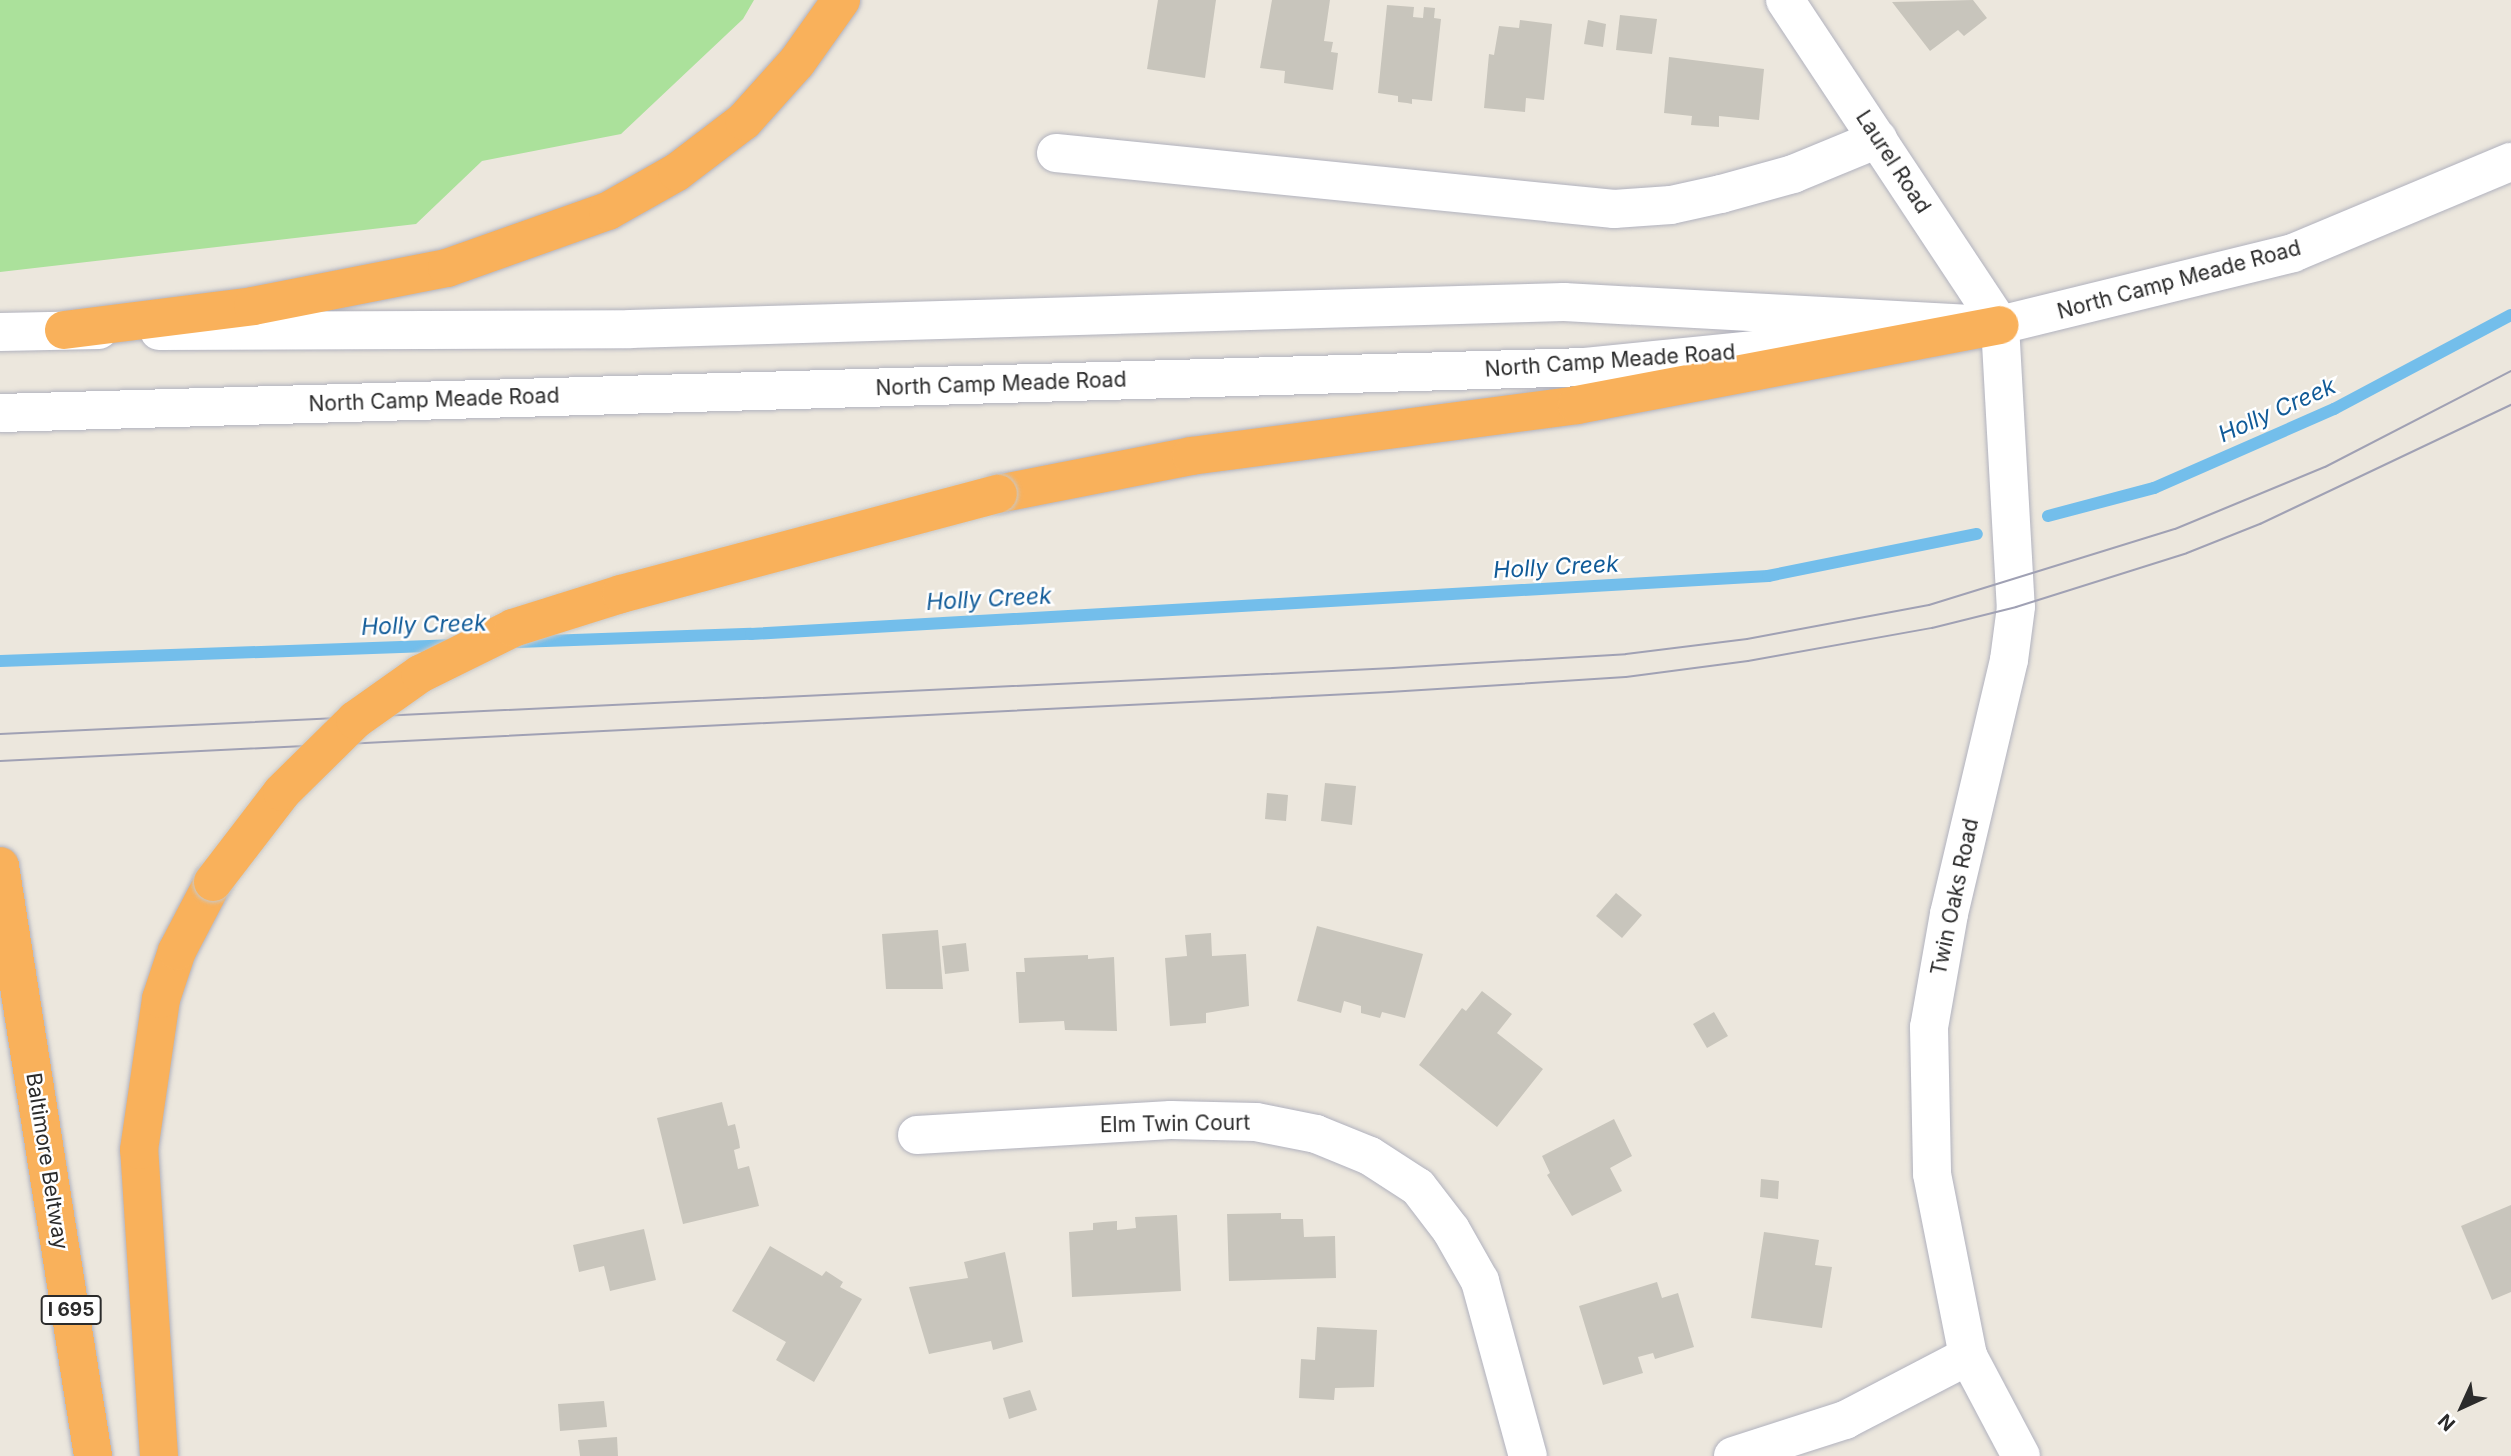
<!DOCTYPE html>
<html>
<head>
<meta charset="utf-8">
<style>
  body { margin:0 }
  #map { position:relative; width:2511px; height:1456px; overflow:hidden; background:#ece7dd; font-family:Inter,sans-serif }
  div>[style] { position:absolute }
  .green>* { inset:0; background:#abe19b }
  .stream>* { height:12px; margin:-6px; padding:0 6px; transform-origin:6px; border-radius:6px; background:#73beeb }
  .building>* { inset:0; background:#c8c5bc }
  .roads { filter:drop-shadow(0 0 2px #b1b2be) drop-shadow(0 0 2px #b1b2be) }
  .minor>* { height:38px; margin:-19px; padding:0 19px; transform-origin:19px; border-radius:19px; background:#fff }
  .tertiary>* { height:38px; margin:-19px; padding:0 19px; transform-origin:19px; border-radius:19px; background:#fff }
  .secondary>* { height:38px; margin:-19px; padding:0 19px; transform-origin:19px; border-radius:19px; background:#fff }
  .motorway>* { height:38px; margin:-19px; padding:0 19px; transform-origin:19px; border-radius:19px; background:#f9b15b }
  .tram>* { height:2px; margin:-1px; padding:0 1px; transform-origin:1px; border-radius:1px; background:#a0a1b4 }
  .bridges { filter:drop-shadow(0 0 2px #c8c8c8) drop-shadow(0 0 2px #c8c8c8) }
  .motorway-bridge>* { height:38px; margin:-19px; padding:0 19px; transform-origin:19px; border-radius:19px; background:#f9b15b }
  span { translate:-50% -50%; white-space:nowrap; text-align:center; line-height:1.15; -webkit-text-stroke:5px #fff; paint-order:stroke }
  .shield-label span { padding:2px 5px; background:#fff; border:2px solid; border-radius:5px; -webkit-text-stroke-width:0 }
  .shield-label { font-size:19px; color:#2b2b2b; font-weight:700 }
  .street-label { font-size:21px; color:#2b2b2b }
  .water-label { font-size:23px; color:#115b98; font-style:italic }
  .north { position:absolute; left:2427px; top:1372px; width:70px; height:70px; -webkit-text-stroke:5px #fff; paint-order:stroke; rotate:225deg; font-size:19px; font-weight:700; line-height:28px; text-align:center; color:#2b2b2b }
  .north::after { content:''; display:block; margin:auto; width:24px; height:32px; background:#2b2b2b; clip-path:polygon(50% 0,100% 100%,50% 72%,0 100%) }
</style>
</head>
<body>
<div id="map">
  <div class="green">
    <i style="clip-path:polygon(0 0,754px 0,743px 19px,621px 134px,482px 161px,416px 224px,0 272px)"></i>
  </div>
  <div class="stream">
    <i style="left:2048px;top:516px;width:110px;rotate:-14.8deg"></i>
    <i style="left:2154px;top:488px;width:197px;rotate:-23.7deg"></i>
    <i style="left:2334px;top:409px;width:200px;rotate:-28deg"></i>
    <i style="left:517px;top:642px;width:234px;rotate:-2deg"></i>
    <i style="left:751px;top:634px;width:1019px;rotate:-3.26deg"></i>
    <i style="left:1768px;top:576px;width:213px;rotate:-11.4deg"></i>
    <i style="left:0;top:661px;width:450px;rotate:-2deg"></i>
  </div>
  <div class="building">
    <i style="clip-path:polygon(1158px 0,1216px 0,1205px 78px,1147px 69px)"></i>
    <i style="clip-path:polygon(1272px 0,1330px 0,1324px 41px,1333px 42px,1331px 52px,1338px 53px,1333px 90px,1284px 83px,1285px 71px,1260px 68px)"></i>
    <i style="clip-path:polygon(1973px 0,1987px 18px,1964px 36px,1958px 30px,1930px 51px,1892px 2px)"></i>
    <i style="clip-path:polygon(1387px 5px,1414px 7px,1413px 17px,1423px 18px,1424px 7px,1435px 8px,1434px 18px,1441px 19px,1432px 101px,1412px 99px,1412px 104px,1407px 103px,1398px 102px,1398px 96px,1378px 93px)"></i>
    <i style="clip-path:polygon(1620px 15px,1657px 19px,1652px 54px,1616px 50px)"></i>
    <i style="clip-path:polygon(1520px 20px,1552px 24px,1544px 100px,1526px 98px,1525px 112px,1484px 108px,1489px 54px,1494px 55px,1499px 26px,1519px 28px)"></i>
    <i style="clip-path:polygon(1588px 20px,1606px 24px,1603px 47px,1584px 44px)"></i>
    <i style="clip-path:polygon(1669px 57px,1764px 69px,1759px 120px,1719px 116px,1719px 127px,1691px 125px,1692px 116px,1664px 113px)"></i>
    <i style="clip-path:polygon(1325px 783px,1356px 786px,1352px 825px,1321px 821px)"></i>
    <i style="clip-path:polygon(1267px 793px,1288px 795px,1286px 821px,1265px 819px)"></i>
    <i style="clip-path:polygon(1616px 893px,1642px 915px,1622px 938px,1596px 916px)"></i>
    <i style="clip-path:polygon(1317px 926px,1423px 954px,1405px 1018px,1382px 1012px,1380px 1018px,1361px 1013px,1361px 1006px,1344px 1001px,1341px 1013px,1297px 1001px)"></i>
    <i style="clip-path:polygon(938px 930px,943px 989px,886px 989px,882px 934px)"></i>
    <i style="clip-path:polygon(1211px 933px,1212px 956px,1246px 954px,1249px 1006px,1206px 1013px,1206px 1023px,1170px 1026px,1165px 958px,1187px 956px,1185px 935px)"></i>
    <i style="clip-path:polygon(966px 943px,969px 971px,945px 974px,942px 946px)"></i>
    <i style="clip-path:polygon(1088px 955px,1088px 959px,1114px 957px,1117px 1031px,1065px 1030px,1064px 1021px,1019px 1023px,1016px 972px,1025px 972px,1024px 958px)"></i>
    <i style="clip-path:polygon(1482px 991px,1512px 1014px,1497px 1033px,1543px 1069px,1497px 1127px,1419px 1065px,1462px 1008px,1466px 1011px)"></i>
    <i style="clip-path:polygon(1714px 1012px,1728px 1036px,1707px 1048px,1693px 1024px)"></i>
    <i style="clip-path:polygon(722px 1102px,728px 1126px,735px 1124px,739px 1141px,740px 1148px,734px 1150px,738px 1169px,749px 1166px,759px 1206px,683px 1224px,657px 1118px)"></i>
    <i style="clip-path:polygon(1614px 1119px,1632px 1156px,1610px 1168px,1622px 1191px,1572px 1216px,1547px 1175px,1550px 1173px,1542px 1156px)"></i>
    <i style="clip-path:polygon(1761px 1179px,1779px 1181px,1778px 1199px,1760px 1197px)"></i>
    <i style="clip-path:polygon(2511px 1205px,2511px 1292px,2492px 1300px,2461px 1226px)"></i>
    <i style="clip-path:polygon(1281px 1213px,1281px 1219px,1303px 1219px,1304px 1237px,1335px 1236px,1336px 1278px,1229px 1281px,1227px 1214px)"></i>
    <i style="clip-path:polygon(1177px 1215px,1181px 1291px,1072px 1297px,1069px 1232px,1093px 1230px,1093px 1223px,1103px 1222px,1117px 1221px,1117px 1230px,1136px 1228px,1135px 1217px)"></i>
    <i style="clip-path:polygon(644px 1229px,656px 1280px,610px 1291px,604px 1266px,579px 1272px,573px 1245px)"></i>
    <i style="clip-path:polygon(1764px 1232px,1819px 1240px,1815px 1265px,1832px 1267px,1822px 1328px,1751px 1318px)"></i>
    <i style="clip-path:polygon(770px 1246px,822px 1276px,826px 1271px,843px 1282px,840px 1287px,862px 1299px,814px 1382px,776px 1360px,786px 1342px,732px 1311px)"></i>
    <i style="clip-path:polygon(1005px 1252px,1023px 1342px,993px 1350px,991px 1341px,929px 1354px,909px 1287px,968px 1278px,964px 1262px)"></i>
    <i style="clip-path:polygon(1657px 1282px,1662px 1298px,1678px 1293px,1694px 1347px,1655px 1359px,1653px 1353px,1638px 1357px,1643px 1373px,1603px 1385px,1579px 1306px)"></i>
    <i style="clip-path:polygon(1317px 1327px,1377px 1330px,1374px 1387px,1335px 1388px,1334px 1400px,1299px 1398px,1301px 1359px,1315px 1360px)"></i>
    <i style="clip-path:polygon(1030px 1390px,1037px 1410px,1009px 1419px,1003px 1398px)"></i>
    <i style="clip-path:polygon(604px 1401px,607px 1427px,560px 1431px,558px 1404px)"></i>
    <i style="clip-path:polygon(617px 1437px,618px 1456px,580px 1456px,578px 1440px)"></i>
  </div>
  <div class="roads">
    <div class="minor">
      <i style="left:1785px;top:0;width:390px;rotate:56.5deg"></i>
      <i style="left:1056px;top:153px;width:561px;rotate:5.73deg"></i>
      <i style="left:1614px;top:209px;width:57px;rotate:-4deg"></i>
      <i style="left:1671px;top:205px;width:51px;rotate:-12.4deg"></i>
      <i style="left:1721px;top:194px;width:75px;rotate:-15.5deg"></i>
      <i style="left:1793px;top:174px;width:92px;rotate:-22.4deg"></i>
      <i style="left:917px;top:1135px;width:254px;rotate:-3.4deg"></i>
      <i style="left:1171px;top:1120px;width:85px;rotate:1.3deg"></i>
      <i style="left:1256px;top:1122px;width:61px;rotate:11.3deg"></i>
      <i style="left:1316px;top:1134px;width:58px;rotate:22.2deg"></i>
      <i style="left:1370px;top:1156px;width:57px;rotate:32.9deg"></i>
      <i style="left:1418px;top:1187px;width:54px;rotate:52.5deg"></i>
      <i style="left:1451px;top:1230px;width:59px;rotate:60.4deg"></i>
      <i style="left:1480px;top:1281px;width:181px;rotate:74.7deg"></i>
      <i style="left:1733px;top:1456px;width:118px;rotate:-17.8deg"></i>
      <i style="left:1845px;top:1420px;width:139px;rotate:-27.5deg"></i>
    </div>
    <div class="tertiary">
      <i style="left:2000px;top:325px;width:282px;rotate:86.8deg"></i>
      <i style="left:2016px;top:607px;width:53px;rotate:97.5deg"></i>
      <i style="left:2009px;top:660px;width:261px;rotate:103.3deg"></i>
      <i style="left:1949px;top:914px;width:115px;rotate:100deg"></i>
      <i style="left:1929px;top:1027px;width:147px;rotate:88.8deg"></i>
      <i style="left:1932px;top:1174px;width:186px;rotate:78.8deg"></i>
      <i style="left:1968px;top:1356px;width:113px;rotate:62.1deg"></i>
    </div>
    <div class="secondary">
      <i style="left:1967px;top:329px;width:33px;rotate:-7deg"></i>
      <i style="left:2000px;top:325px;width:302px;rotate:-13.8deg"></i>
      <i style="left:2293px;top:253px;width:236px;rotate:-22.7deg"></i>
      <i style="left:159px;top:331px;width:471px;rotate:-0.2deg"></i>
      <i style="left:630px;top:329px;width:934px;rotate:-1.66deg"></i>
      <i style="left:1564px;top:302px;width:407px;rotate:3.1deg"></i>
      <i style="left:0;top:332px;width:99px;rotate:-1.2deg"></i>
      <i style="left:0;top:413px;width:1585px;rotate:-1.66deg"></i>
      <i style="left:1584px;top:367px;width:240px;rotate:-5.7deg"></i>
    </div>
    <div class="motorway">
      <i style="left:64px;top:330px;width:191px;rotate:-7.2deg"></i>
      <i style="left:253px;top:306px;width:198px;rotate:-11.1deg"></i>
      <i style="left:447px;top:268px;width:171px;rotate:-19.5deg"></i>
      <i style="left:608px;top:211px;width:79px;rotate:-29.5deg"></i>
      <i style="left:677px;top:172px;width:84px;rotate:-37.3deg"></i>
      <i style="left:744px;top:121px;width:79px;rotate:-48.1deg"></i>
      <i style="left:797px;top:62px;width:76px;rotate:-54.6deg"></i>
      <i style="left:998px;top:494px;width:197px;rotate:-11.1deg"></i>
      <i style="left:1191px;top:456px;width:389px;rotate:-7.5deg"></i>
      <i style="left:1577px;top:405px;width:430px;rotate:-10.7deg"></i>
      <i style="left:0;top:866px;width:597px;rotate:81.04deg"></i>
      <i style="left:159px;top:1456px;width:307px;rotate:-93.7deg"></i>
      <i style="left:139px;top:1150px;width:153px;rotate:-81.7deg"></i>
      <i style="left:161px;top:999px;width:51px;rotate:-71.6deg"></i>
      <i style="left:177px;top:951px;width:78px;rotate:-62.4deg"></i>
    </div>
  </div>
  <div class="tram">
    <i style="left:0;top:734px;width:1395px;rotate:-2.71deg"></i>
    <i style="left:1393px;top:668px;width:233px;rotate:-3.4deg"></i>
    <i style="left:1626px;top:654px;width:122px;rotate:-7.1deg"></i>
    <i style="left:1747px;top:639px;width:185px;rotate:-10.6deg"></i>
    <i style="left:1929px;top:605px;width:257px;rotate:-17.2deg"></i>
    <i style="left:2175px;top:529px;width:162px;rotate:-22.5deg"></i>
    <i style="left:2325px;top:467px;width:209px;rotate:-27.3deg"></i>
    <i style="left:0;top:761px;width:1391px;rotate:-2.84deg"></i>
    <i style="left:1389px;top:692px;width:237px;rotate:-3.6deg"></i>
    <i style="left:1626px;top:677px;width:123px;rotate:-7.5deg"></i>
    <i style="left:1748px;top:661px;width:187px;rotate:-10.2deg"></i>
    <i style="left:1932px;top:628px;width:87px;rotate:-14deg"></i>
    <i style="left:2016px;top:607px;width:179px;rotate:-17.5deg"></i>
    <i style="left:2187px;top:553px;width:79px;rotate:-21.7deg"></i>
    <i style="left:2260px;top:524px;width:278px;rotate:-25.4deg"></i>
  </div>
  <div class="bridges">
    <div class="motorway-bridge">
      <i style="left:213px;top:882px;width:113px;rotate:-52.5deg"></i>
      <i style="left:282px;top:792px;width:103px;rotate:-44.6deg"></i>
      <i style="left:355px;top:720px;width:80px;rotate:-35.3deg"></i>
      <i style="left:420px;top:674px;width:104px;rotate:-26.3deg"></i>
      <i style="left:513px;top:628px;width:113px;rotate:-17.5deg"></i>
      <i style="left:621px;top:594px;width:390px;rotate:-14.9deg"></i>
    </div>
  </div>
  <div class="shield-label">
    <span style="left:71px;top:1310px">I 695</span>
  </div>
  <div class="street-label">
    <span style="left:1893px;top:162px;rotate:57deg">Laurel Road</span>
    <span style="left:2179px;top:280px;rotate:-15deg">North Camp Meade Road</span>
    <span style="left:1610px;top:361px;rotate:-4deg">North Camp Meade Road</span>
    <span style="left:1001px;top:384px;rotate:-2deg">North Camp Meade Road</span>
    <span style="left:434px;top:400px;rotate:-2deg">North Camp Meade Road</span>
    <span style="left:1955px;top:897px;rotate:-78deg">Twin Oaks Road</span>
    <span style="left:1175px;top:1124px;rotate:-1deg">Elm Twin Court</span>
    <span style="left:47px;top:1161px;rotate:81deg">Baltimore Beltway</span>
  </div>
  <div class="water-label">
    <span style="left:2277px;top:410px;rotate:-24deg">Holly Creek</span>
    <span style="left:1556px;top:567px;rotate:-3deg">Holly Creek</span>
    <span style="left:989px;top:599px;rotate:-3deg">Holly Creek</span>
    <span style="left:424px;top:625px;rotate:-2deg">Holly Creek</span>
  </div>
  <div class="north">N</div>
</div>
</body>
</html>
